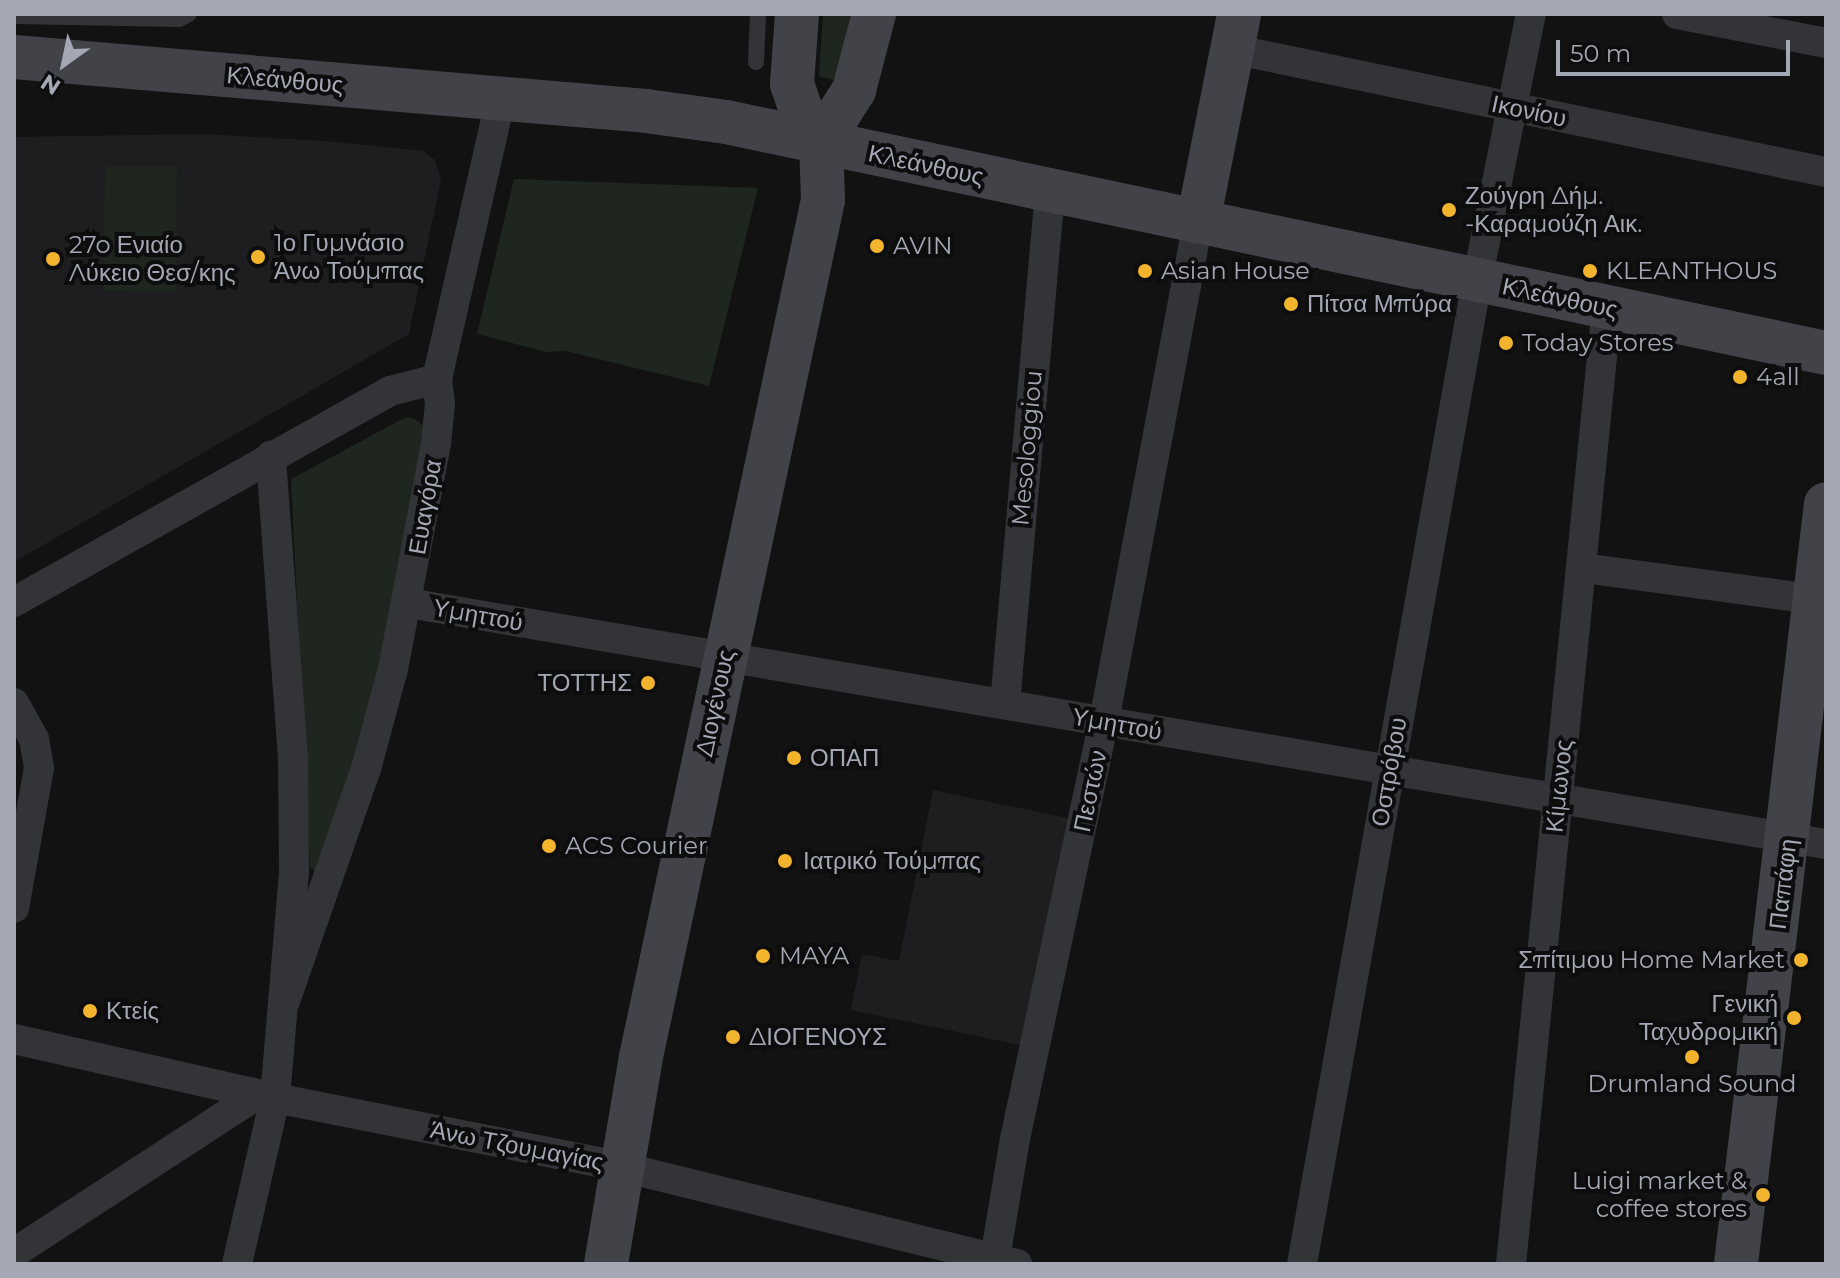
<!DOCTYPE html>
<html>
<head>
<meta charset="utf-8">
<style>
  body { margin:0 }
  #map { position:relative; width:1840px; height:1278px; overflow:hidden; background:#121213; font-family:Montserrat,sans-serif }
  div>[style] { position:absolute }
  .built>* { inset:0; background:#1e1e20 }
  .green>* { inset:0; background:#1e261f }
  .lane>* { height:16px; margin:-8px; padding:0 8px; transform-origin:8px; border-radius:8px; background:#333438 }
  .street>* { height:30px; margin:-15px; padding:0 15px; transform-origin:15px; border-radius:15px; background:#333438 }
  .secondary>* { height:44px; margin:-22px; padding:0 22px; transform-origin:22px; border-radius:22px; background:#414348 }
  .dots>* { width:22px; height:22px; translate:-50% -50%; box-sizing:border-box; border:4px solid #0d0d0e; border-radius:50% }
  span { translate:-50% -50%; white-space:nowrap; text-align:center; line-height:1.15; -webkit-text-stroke:8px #0d0d0e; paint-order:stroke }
  .street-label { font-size:24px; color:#a3a8b4 }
  .poi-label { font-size:24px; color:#a3a8b4 }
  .left { translate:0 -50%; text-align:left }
  .right { translate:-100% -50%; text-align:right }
  .frame { position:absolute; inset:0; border:16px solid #a3a8b4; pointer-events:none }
  .north { position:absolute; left:24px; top:24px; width:80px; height:80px; -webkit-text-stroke:6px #0d0d0e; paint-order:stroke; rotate:213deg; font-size:22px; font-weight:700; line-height:32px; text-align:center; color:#a3a8b4 }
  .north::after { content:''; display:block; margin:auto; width:28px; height:36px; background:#a3a8b4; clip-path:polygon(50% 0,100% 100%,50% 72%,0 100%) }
  .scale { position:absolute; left:1556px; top:40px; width:234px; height:36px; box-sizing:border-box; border:4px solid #a3a8b4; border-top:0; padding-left:10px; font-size:24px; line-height:28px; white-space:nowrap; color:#a3a8b4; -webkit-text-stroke:6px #0d0d0e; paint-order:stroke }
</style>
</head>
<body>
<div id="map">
  <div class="built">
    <i style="clip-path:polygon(201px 134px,325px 141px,423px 151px,435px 160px,441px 179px,409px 334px,14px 562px,14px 137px)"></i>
    <i style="clip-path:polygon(933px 790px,1072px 819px,1025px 1046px,851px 1010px,862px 954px,899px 961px)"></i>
  </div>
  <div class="green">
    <i style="clip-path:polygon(823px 14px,851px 14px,836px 80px,819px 77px)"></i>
    <i style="clip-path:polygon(105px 167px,177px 167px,176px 292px,103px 291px)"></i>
    <i style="clip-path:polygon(514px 179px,758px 188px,709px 386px,566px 351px,546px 352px,477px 334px)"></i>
    <i style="clip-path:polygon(406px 417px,415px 419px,425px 427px,378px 705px,317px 872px,310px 867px,291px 479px)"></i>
  </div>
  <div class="lane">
    <i style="left:14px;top:16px;width:165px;rotate:1deg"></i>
    <i style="left:179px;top:19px;width:11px;rotate:-27deg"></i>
    <i style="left:756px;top:62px;width:48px;rotate:-87.6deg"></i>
  </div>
  <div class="street">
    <i style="left:1677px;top:14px;width:152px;rotate:11deg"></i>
    <i style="left:1232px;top:49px;width:607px;rotate:11.7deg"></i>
    <i style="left:1583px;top:568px;width:245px;rotate:7.7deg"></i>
    <i style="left:14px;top:602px;width:431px;rotate:-29.3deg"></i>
    <i style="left:390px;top:391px;width:49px;rotate:-14.3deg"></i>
    <i style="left:408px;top:603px;width:1438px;rotate:9.65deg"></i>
    <i style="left:14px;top:703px;width:41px;rotate:60.9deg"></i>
    <i style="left:34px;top:739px;width:29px;rotate:80deg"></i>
    <i style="left:39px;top:768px;width:142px;rotate:100.1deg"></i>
    <i style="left:1005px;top:704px;width:515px;rotate:-84.99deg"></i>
    <i style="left:285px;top:1001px;width:246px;rotate:-70.8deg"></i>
    <i style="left:366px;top:769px;width:104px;rotate:-74.9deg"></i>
    <i style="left:393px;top:669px;width:229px;rotate:-79.2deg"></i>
    <i style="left:436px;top:444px;width:40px;rotate:-84.3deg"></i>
    <i style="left:440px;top:404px;width:25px;rotate:-97deg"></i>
    <i style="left:437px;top:379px;width:288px;rotate:-77.2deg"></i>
    <i style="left:14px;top:1039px;width:268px;rotate:12.7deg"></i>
    <i style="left:275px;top:1098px;width:354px;rotate:11.2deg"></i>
    <i style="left:622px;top:1167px;width:407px;rotate:13.8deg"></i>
    <i style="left:14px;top:1253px;width:291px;rotate:-33.1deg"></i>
    <i style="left:237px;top:1264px;width:170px;rotate:-77.1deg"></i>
    <i style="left:275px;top:1098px;width:228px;rotate:-85.2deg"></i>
    <i style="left:294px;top:871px;width:113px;rotate:-90.5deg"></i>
    <i style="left:293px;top:758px;width:303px;rotate:-94.2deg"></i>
    <i style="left:994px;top:1264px;width:127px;rotate:-80.5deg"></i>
    <i style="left:1015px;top:1139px;width:427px;rotate:-78deg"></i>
    <i style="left:1104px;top:721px;width:508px;rotate:-79.33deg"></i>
    <i style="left:1302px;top:1264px;width:998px;rotate:-79.91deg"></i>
    <i style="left:1477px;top:281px;width:272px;rotate:-78.6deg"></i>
    <i style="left:1511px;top:1264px;width:961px;rotate:-84.27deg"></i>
  </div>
  <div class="secondary">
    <i style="left:14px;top:57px;width:634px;rotate:4.88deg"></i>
    <i style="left:646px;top:111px;width:81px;rotate:7.8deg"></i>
    <i style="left:726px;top:122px;width:1124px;rotate:11.86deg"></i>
    <i style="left:821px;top:142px;width:62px;rotate:-57.6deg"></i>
    <i style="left:854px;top:90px;width:79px;rotate:-75.3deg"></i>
    <i style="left:1198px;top:222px;width:212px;rotate:-78.8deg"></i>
    <i style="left:606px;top:1264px;width:210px;rotate:-80.4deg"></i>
    <i style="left:641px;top:1057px;width:876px;rotate:-78.01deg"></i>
    <i style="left:823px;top:200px;width:58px;rotate:-92deg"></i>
    <i style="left:821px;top:142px;width:35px;rotate:-123deg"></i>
    <i style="left:802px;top:113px;width:31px;rotate:-109deg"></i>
    <i style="left:792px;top:84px;width:70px;rotate:-85.9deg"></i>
    <i style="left:1736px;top:1264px;width:765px;rotate:-83.25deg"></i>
  </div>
  <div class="dots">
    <i style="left:1449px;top:210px;background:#f2b42c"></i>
    <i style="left:877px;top:246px;background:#f2b42c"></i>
    <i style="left:258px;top:257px;background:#f2b42c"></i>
    <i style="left:53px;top:259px;background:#f2b42c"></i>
    <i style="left:1145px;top:271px;background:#f2b42c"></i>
    <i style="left:1590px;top:271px;background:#f2b42c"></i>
    <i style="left:1291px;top:304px;background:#f2b42c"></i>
    <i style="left:1506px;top:343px;background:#f2b42c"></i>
    <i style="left:1740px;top:377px;background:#f2b42c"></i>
    <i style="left:648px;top:683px;background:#f2b42c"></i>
    <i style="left:794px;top:758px;background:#f2b42c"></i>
    <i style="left:549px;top:846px;background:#f2b42c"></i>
    <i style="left:785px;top:861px;background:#f2b42c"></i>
    <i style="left:763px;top:956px;background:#f2b42c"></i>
    <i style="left:1801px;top:960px;background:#f2b42c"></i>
    <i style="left:90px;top:1011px;background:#f2b42c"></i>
    <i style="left:1794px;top:1018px;background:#f2b42c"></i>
    <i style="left:733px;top:1037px;background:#f2b42c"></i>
    <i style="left:1692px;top:1057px;background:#f2b42c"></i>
    <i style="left:1763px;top:1195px;background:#f2b42c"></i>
  </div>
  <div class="street-label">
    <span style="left:285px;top:80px;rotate:5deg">Κλεάνθους</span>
    <span style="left:1529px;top:111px;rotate:12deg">Ικονίου</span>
    <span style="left:926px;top:165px;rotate:12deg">Κλεάνθους</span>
    <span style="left:1560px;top:298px;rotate:12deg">Κλεάνθους</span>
    <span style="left:1027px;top:448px;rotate:-85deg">Mesologgiou</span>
    <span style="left:425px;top:507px;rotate:-80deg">Ευαγόρα</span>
    <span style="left:478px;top:615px;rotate:10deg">Υμηττού</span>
    <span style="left:715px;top:703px;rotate:-78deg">Διογένους</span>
    <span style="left:1117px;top:724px;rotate:10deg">Υμηττού</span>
    <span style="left:1389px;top:772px;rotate:-80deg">Οστρόβου</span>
    <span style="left:1559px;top:786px;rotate:-84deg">Κίμωνος</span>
    <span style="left:1090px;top:791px;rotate:-78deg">Πεστών</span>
    <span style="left:1783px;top:884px;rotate:-83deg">Παπάφη</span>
    <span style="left:517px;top:1146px;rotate:11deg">Άνω Τζουμαγίας</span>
  </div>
  <div class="poi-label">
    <span class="left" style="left:1465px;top:210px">Ζούγρη Δήμ.<br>-Καραμούζη Αικ.</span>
    <span class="left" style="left:274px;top:257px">1ο Γυμνάσιο<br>Άνω Τούμπας</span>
    <span class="left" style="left:69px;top:259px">27o Ενιαίο<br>Λύκειο Θεσ/κης</span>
    <span class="left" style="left:893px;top:246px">AVIN</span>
    <span class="left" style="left:1161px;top:271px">Asian House</span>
    <span class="left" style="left:1606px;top:271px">KLEANTHOUS</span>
    <span class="left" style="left:1307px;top:304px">Πίτσα Μπύρα</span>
    <span class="left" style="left:1522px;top:343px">Today Stores</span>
    <span class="left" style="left:1756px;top:377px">4all</span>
    <span class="right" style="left:632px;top:683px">ΤΟΤΤΗΣ</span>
    <span class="left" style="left:810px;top:758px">ΟΠΑΠ</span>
    <span class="left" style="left:565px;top:846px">ACS Courier</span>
    <span class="left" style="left:803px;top:861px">Ιατρικό Τούμπας</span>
    <span class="left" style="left:779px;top:956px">MAYA</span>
    <span class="right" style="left:1785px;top:960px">Σπίτιμου Home Market</span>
    <span class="right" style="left:1778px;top:1018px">Γενική<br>Ταχυδρομική</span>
    <span class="left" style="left:106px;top:1011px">Κτείς</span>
    <span class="left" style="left:749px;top:1037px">ΔΙΟΓΕΝΟΥΣ</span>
    <span style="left:1692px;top:1084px">Drumland Sound</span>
    <span class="right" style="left:1747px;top:1195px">Luigi market &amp;<br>coffee stores</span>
  </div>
  <div class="frame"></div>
  <div class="north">N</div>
  <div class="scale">50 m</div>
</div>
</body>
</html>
